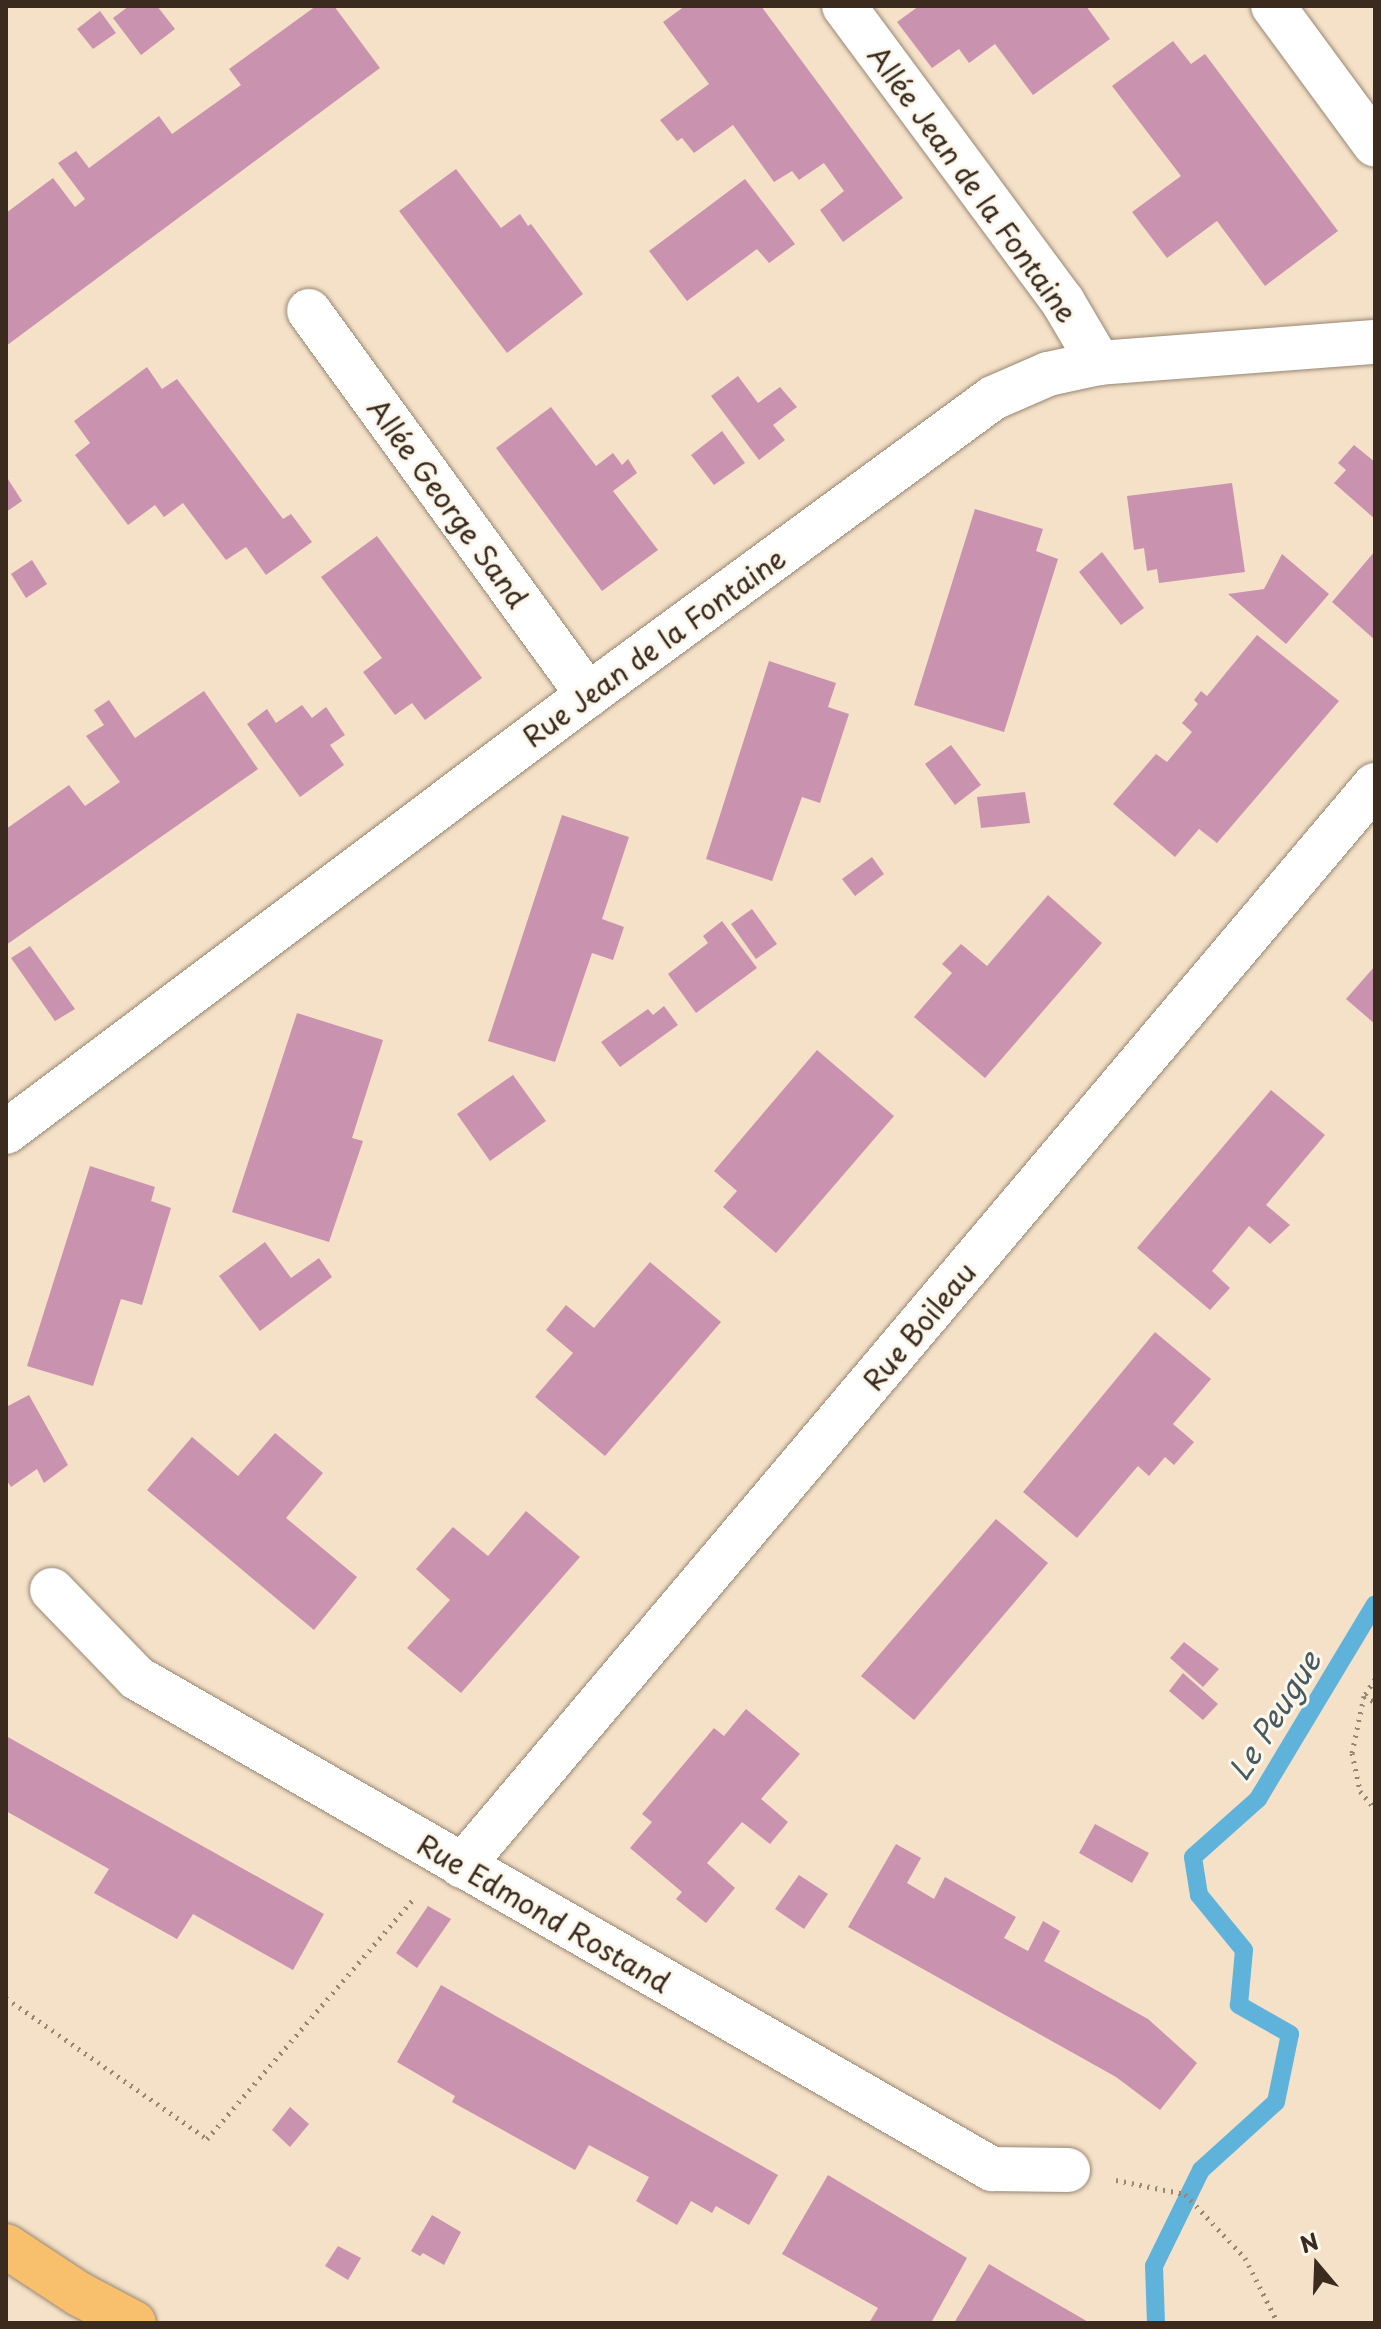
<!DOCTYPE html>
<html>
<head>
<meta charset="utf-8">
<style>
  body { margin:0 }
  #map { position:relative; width:1381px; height:2329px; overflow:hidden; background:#f5e1c8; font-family:"Playpen Sans",sans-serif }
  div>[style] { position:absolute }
  .stream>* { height:18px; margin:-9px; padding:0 9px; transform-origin:9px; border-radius:9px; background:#5fb3db }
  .building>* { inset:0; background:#c993af }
  .path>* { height:5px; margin-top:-2.5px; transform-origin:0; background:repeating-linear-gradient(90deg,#988673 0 2px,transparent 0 8px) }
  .roads { filter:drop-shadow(0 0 2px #988673) drop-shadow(0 0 2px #988673) }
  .minor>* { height:44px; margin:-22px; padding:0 22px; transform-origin:22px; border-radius:22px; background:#fff }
  .motorway>* { height:44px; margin:-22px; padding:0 22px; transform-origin:22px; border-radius:22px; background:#f8bf6c }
  span { translate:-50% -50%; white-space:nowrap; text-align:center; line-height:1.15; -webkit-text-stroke:6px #fbf7ec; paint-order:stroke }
  .street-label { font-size:28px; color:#3b2a1e }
  .water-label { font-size:30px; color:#485a60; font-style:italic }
  .frame { position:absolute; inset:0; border:8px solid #3b2a1e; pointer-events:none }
  .north { position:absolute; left:1277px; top:2225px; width:80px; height:80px; -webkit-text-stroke:6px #fbf7ec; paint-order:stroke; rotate:341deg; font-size:22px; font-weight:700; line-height:32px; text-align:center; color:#3b2a1e }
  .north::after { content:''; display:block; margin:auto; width:28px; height:36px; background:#3b2a1e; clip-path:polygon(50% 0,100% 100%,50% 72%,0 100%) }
</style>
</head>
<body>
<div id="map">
  <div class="stream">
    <i style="left:1156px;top:2323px;width:57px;rotate:-92deg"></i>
    <i style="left:1154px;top:2266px;width:107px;rotate:-63.9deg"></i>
    <i style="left:1201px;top:2170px;width:101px;rotate:-42.2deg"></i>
    <i style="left:1276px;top:2102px;width:69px;rotate:-78.4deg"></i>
    <i style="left:1290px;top:2034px;width:59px;rotate:-150.4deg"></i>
    <i style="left:1239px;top:2005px;width:55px;rotate:-84.8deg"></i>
    <i style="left:1244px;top:1950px;width:71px;rotate:-129.3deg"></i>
    <i style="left:1199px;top:1895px;width:38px;rotate:-99deg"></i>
    <i style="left:1193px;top:1857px;width:87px;rotate:-41.7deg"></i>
    <i style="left:1258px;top:1799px;width:227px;rotate:-59deg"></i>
  </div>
  <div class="building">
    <i style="clip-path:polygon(129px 6px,157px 6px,175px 29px,141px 55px,113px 18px)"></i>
    <i style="clip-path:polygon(316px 6px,334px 6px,380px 68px,6px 346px,6px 213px,53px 178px,75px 207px,85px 199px,58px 163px,76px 151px,89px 168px,159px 116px,172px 134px,241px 85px,229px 69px)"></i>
    <i style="clip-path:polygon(685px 6px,761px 6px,903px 198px,843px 242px,820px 210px,844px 191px,824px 163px,799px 180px,792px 171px,774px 182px,733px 125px,694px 153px,682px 138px,677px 141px,660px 120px,709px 84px,663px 22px)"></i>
    <i style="clip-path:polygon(919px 6px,1086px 6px,1110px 39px,1033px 95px,995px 44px,969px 63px,959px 49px,932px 68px,897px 22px)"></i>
    <i style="clip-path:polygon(100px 11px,116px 33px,93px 49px,77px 29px)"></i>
    <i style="clip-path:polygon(1173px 41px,1191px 64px,1205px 54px,1338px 231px,1265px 286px,1217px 221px,1167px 258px,1132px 212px,1181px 176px,1112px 86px)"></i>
    <i style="clip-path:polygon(456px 169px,501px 228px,520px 214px,528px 226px,531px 224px,583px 294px,507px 353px,399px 211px)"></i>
    <i style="clip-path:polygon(745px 179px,795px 244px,769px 263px,757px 249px,687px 301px,649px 251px)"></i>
    <i style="clip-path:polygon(147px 367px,162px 389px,177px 379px,283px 519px,291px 514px,312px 542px,266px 575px,246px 547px,226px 560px,183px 503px,164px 517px,155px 505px,128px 525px,75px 455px,90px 443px,74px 421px)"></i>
    <i style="clip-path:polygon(738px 376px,758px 403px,780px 387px,797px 407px,773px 425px,785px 440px,759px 460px,711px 396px)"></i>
    <i style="clip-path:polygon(551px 407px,596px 466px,613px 453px,622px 465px,628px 459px,637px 473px,613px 491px,658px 550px,602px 591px,496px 448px)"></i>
    <i style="clip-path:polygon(722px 431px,745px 463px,714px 485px,691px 455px)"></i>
    <i style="clip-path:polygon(1354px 445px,1375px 462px,1375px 519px,1334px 483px,1346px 470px,1338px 463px)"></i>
    <i style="clip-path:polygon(6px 476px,22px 501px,6px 512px)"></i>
    <i style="clip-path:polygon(1232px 483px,1245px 572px,1159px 583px,1157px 569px,1147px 571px,1144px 548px,1134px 550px,1127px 496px)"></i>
    <i style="clip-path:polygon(975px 509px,1043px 529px,1036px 551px,1058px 559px,1004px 732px,914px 705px)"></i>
    <i style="clip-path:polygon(377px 536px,482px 678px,425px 720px,412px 703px,395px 715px,363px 672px,382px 658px,321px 577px)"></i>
    <i style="clip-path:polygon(1375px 551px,1375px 640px,1332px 602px)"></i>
    <i style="clip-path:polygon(1102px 552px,1144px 608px,1121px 625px,1079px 572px)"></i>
    <i style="clip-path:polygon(1282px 554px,1329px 594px,1286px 644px,1228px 594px,1264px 589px)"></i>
    <i style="clip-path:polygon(32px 560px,47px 584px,26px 598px,11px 574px)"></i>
    <i style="clip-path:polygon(1257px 635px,1339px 701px,1217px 843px,1199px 829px,1175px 857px,1113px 804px,1156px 754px,1167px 762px,1192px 732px,1182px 723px,1198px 704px,1194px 700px,1201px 691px,1207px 696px)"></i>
    <i style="clip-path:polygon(769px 661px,836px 683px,828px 707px,849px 714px,820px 803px,802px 797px,772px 881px,706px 859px)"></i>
    <i style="clip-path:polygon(204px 691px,258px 769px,6px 945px,6px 829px,69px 785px,85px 806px,120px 782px,86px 736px,104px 725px,94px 710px,109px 700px,135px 738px)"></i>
    <i style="clip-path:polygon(302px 705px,312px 718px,326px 707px,345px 735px,330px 745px,344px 765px,300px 797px,247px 724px,267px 709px,276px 723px)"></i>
    <i style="clip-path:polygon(951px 745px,981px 785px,955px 805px,925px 764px)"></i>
    <i style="clip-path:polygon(1025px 792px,1030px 823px,981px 828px,977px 797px)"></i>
    <i style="clip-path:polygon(562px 815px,629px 837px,602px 919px,624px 927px,613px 960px,592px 953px,555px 1062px,488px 1041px)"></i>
    <i style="clip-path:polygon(872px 857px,884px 874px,855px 896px,842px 879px)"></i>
    <i style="clip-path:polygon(1048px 895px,1102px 943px,985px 1078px,914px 1017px,952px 973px,942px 964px,961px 944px,987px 966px)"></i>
    <i style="clip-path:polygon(752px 909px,777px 944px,756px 959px,731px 924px)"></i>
    <i style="clip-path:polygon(722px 921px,757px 968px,696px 1013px,668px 974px,708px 943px,703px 936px)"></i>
    <i style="clip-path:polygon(30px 946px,75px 1009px,55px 1021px,11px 958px)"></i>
    <i style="clip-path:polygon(1375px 966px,1375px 1024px,1346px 999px)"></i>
    <i style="clip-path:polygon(664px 1006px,678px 1025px,620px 1067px,601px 1042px,648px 1009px,653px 1015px)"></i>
    <i style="clip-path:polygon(297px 1013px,383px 1040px,352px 1138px,363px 1141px,329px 1242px,232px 1212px)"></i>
    <i style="clip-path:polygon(817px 1050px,894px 1116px,776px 1253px,723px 1207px,737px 1191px,714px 1171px)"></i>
    <i style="clip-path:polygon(513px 1075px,546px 1121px,490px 1161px,457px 1114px)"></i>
    <i style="clip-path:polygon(1271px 1090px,1325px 1135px,1266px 1205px,1290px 1225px,1270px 1244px,1249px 1226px,1212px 1271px,1230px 1288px,1210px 1310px,1137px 1248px)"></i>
    <i style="clip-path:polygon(90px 1166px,155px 1187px,151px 1201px,171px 1208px,142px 1305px,121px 1299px,93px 1386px,27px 1366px)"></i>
    <i style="clip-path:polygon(265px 1242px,291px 1278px,319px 1258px,332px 1277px,260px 1331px,219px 1276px)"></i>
    <i style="clip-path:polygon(650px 1262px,721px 1322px,605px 1456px,535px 1397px,573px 1353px,546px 1330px,566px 1305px,594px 1328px)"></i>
    <i style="clip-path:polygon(1155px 1332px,1211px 1379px,1173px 1424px,1194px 1442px,1174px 1465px,1165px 1457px,1149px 1476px,1138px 1466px,1077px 1538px,1023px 1492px)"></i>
    <i style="clip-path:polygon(29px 1395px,68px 1465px,44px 1483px,37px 1469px,11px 1487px,6px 1479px,6px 1407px)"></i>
    <i style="clip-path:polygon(275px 1433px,323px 1473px,286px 1518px,357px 1577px,314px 1630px,147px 1490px,192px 1437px,238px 1476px)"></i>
    <i style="clip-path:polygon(526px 1511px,580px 1557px,461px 1693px,407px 1648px,450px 1600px,416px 1569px,453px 1527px,488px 1556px)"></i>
    <i style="clip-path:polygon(996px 1519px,1048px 1563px,914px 1720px,861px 1676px)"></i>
    <i style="clip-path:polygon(1184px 1642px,1219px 1669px,1203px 1687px,1170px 1658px)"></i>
    <i style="clip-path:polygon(1183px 1673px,1218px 1704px,1203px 1720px,1169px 1691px)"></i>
    <i style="clip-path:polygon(746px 1709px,800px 1754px,761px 1799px,788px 1822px,770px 1844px,742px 1822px,707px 1863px,735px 1888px,706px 1923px,676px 1899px,682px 1892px,630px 1848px,652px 1822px,642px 1814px,714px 1728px,724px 1736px)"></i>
    <i style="clip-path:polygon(6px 1736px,324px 1914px,293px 1970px,193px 1914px,177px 1939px,94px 1893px,109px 1869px,6px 1811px)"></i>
    <i style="clip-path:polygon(1095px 1824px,1149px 1853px,1132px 1883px,1079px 1853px)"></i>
    <i style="clip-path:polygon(896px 1844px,921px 1858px,907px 1883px,934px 1899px,945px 1877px,1016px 1917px,1004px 1938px,1028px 1951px,1043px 1921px,1060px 1931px,1044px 1961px,1148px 2019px,1197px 2063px,1160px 2110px,1116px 2077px,848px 1927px)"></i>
    <i style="clip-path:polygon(799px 1875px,828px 1894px,804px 1929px,775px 1909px)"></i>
    <i style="clip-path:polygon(428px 1906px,451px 1919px,417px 1968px,396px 1953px)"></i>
    <i style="clip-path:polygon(441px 1985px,778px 2175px,749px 2225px,716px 2206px,712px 2213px,691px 2201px,677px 2225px,636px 2201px,649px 2177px,589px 2145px,575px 2170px,452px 2102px,455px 2096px,397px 2062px)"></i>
    <i style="clip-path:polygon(290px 2107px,309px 2124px,290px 2147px,272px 2130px)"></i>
    <i style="clip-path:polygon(828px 2175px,967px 2258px,931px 2323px,869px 2323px,878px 2308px,782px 2254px)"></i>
    <i style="clip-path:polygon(432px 2215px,461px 2232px,444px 2265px,423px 2253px,420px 2256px,411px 2251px)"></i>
    <i style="clip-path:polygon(338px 2246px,361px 2258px,348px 2280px,325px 2266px)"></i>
    <i style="clip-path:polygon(989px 2264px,1009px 2276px,1090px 2323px,954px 2323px)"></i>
  </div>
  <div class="path">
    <i style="left:1375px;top:1679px;width:20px;rotate:123deg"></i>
    <i style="left:1364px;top:1696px;width:58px;rotate:101.9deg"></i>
    <i style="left:1352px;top:1753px;width:39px;rotate:78deg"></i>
    <i style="left:1360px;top:1791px;width:23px;rotate:50deg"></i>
    <i style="left:1364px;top:1696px;width:13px;rotate:29deg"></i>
    <i style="left:6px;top:1998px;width:246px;rotate:35deg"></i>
    <i style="left:207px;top:2139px;width:319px;rotate:-49.3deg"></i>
    <i style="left:1116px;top:2180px;width:70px;rotate:11.5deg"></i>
    <i style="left:1185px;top:2194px;width:88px;rotate:46.8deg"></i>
    <i style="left:1245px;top:2258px;width:73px;rotate:63.1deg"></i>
  </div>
  <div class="roads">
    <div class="minor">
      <i style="left:844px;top:6px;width:368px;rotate:53.5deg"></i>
      <i style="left:1063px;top:302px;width:71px;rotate:59.5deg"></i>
      <i style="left:1273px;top:6px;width:172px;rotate:53.7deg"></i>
      <i style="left:309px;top:311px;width:475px;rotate:54deg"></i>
      <i style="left:6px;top:1132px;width:728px;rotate:-36.9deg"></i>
      <i style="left:588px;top:695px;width:502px;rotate:-36.25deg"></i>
      <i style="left:993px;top:398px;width:60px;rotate:-23.6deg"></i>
      <i style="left:1048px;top:374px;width:52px;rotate:-12.2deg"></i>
      <i style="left:1099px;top:363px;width:277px;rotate:-4.4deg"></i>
      <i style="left:52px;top:1590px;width:122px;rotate:46deg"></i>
      <i style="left:137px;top:1678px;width:986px;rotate:29.87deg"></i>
      <i style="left:992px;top:2169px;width:76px;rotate:0.8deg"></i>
      <i style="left:462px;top:1866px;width:1415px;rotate:-49.82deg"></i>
    </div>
    <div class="motorway">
      <i style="left:6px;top:2246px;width:87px;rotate:33.3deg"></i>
      <i style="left:79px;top:2294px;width:62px;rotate:27.8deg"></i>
    </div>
  </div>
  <div class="street-label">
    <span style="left:973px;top:184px;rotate:54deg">Allée Jean de la Fontaine</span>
    <span style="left:448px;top:503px;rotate:54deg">Allée George Sand</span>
    <span style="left:654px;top:647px;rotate:-36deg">Rue Jean de la Fontaine</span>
    <span style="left:919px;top:1326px;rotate:-50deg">Rue Boileau</span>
    <span style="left:544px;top:1913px;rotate:30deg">Rue Edmond Rostand</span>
  </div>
  <div class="water-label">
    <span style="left:1274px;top:1715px;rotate:-58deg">Le Peugue</span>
  </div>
  <div class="frame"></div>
  <div class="north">N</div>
</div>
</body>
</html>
